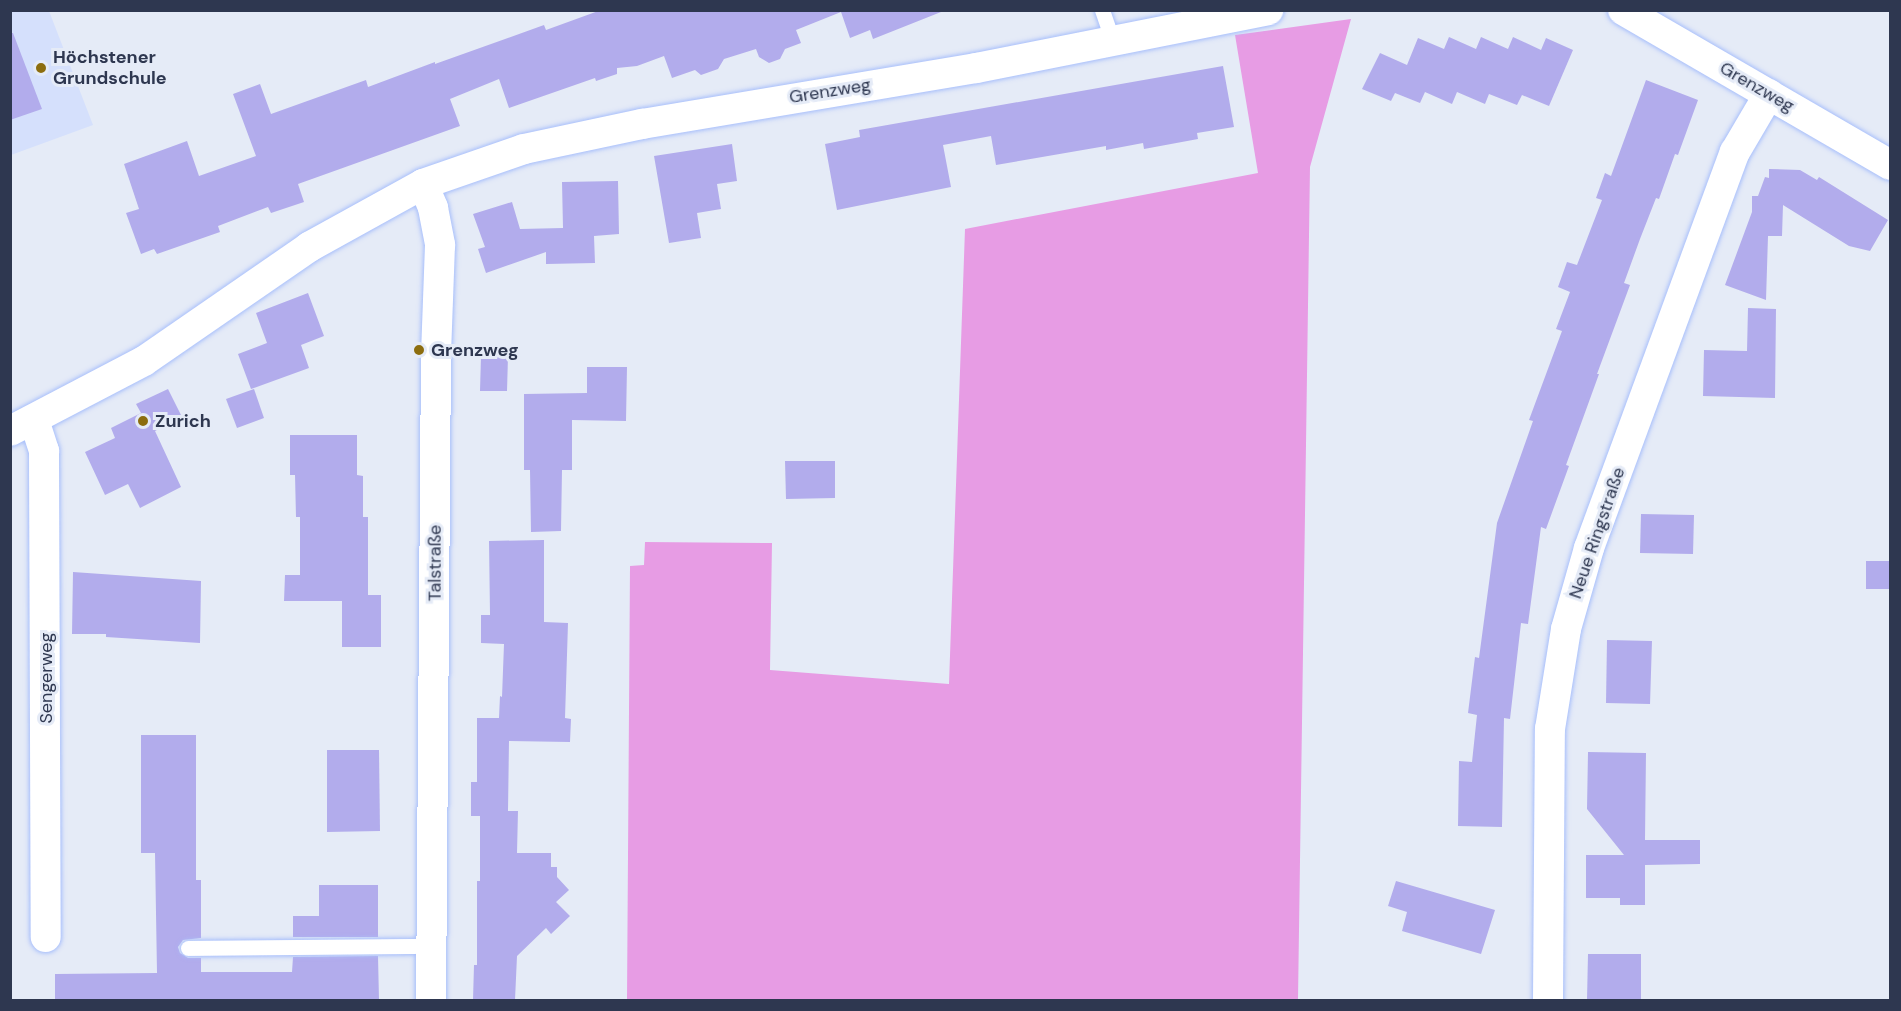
<!DOCTYPE html>
<html>
<head>
<meta charset="utf-8">
<style>
  body { margin:0 }
  #map { position:relative; width:1901px; height:1011px; overflow:hidden; background:#e5ebf7; font-family:"DM Sans",sans-serif }
  div>[style] { position:absolute }
  .built>* { inset:0; background:#d5e0fc }
  .green>* { inset:0; background:#e79ce4 }
  .building>* { inset:0; background:#b2acec }
  .roads { filter:drop-shadow(0 0 2px #a8bffb) drop-shadow(0 0 2px #a8bffb) }
  .lane>* { height:15px; margin:-7.5px; padding:0 7.5px; transform-origin:7.5px; border-radius:7.5px; background:#fff }
  .street>* { height:30px; margin:-15px; padding:0 15px; transform-origin:15px; border-radius:15px; background:#fff }
  .dots>* { width:16px; height:16px; translate:-50% -50%; box-sizing:border-box; border:3px solid #e5ebf7; border-radius:50% }
  span { translate:-50% -50%; white-space:nowrap; text-align:center; line-height:1.15; -webkit-text-stroke:6px #e5ebf7; paint-order:stroke }
  .poi-label { font-size:18px; color:#2e3750; font-weight:700 }
  .left { translate:0 -50%; text-align:left }
  .street-label { font-size:18px; color:#2e3750 }
  .frame { position:absolute; inset:0; border:12px solid #2e3750; pointer-events:none }
</style>
</head>
<body>
<div id="map">
  <div class="built">
    <i style="clip-path:polygon(11px 11px,49px 11px,93px 125px,11px 155px)"></i>
  </div>
  <div class="green">
    <i style="clip-path:polygon(1351px 19px,1310px 167px,1298px 1000px,627px 1000px,630px 566px,644px 565px,645px 542px,772px 543px,770px 670px,949px 684px,965px 229px,1258px 173px,1235px 35px)"></i>
  </div>
  <div class="building">
    <i style="clip-path:polygon(601px 10px,941px 12px,873px 39px,870px 30px,850px 38px,841px 12px,796px 30px,801px 43px,785px 49px,780px 59px,769px 63px,759px 57px,756px 49px,724px 59px,718px 69px,701px 75px,695px 70px,672px 78px,664px 56px,637px 66px,617px 68px,617px 74px,596px 81px,595px 78px,509px 108px,499px 79px,450px 99px,460px 126px,298px 184px,304px 202px,271px 213px,268px 207px,218px 226px,220px 232px,157px 254px,154px 249px,141px 254px,126px 213px,139px 209px,124px 164px,187px 141px,199px 176px,256px 156px,233px 94px,260px 84px,271px 114px,366px 80px,368px 87px,435px 62px,435px 64px,544px 25px,546px 30px)"></i>
    <i style="clip-path:polygon(10px 33px,13px 33px,42px 109px,10px 120px)"></i>
    <i style="clip-path:polygon(1449px 37px,1476px 49px,1481px 37px,1508px 49px,1513px 37px,1541px 50px,1546px 38px,1573px 50px,1549px 106px,1522px 95px,1517px 105px,1489px 94px,1485px 104px,1457px 92px,1452px 104px,1425px 92px,1420px 103px,1395px 93px,1391px 101px,1362px 89px,1380px 53px,1407px 65px,1418px 38px,1444px 49px)"></i>
    <i style="clip-path:polygon(1223px 66px,1234px 127px,1197px 133px,1198px 139px,1144px 149px,1143px 143px,1106px 150px,1106px 146px,996px 165px,991px 136px,943px 145px,951px 187px,837px 210px,825px 144px,860px 137px,859px 130px)"></i>
    <i style="clip-path:polygon(1646px 80px,1698px 100px,1678px 155px,1675px 154px,1659px 199px,1656px 198px,1640px 239px,1624px 283px,1630px 285px,1597px 374px,1599px 374px,1566px 465px,1569px 466px,1546px 529px,1541px 527px,1528px 624px,1521px 623px,1510px 719px,1504px 718px,1502px 827px,1458px 826px,1459px 761px,1472px 762px,1477px 715px,1468px 713px,1475px 657px,1479px 658px,1497px 523px,1533px 421px,1529px 420px,1562px 331px,1556px 329px,1570px 292px,1558px 287px,1567px 262px,1577px 265px,1602px 200px,1596px 198px,1605px 173px,1611px 176px)"></i>
    <i style="clip-path:polygon(732px 144px,737px 181px,717px 184px,721px 209px,697px 213px,701px 238px,669px 243px,654px 156px)"></i>
    <i style="clip-path:polygon(1769px 169px,1800px 170px,1817px 180px,1819px 177px,1888px 220px,1870px 251px,1849px 246px,1783px 205px,1782px 236px,1768px 236px,1766px 300px,1725px 285px,1752px 212px,1752px 196px,1758px 196px,1765px 177px,1769px 178px)"></i>
    <i style="clip-path:polygon(618px 181px,619px 234px,594px 236px,595px 263px,546px 264px,546px 252px,486px 273px,478px 249px,485px 247px,473px 214px,512px 202px,520px 229px,563px 228px,562px 182px)"></i>
    <i style="clip-path:polygon(308px 293px,324px 336px,301px 345px,309px 368px,251px 389px,238px 354px,267px 343px,256px 313px)"></i>
    <i style="clip-path:polygon(1748px 308px,1776px 309px,1775px 398px,1703px 396px,1704px 350px,1747px 351px)"></i>
    <i style="clip-path:polygon(481px 356px,508px 356px,507px 391px,480px 391px)"></i>
    <i style="clip-path:polygon(587px 367px,627px 367px,626px 421px,572px 420px,572px 470px,562px 470px,561px 531px,531px 532px,530px 470px,524px 470px,524px 394px,587px 393px)"></i>
    <i style="clip-path:polygon(168px 389px,182px 417px,155px 431px,181px 487px,140px 508px,128px 484px,105px 495px,85px 452px,115px 438px,111px 428px,141px 413px,136px 404px)"></i>
    <i style="clip-path:polygon(254px 389px,264px 418px,237px 428px,226px 399px)"></i>
    <i style="clip-path:polygon(290px 435px,357px 435px,357px 475px,363px 476px,363px 517px,368px 517px,368px 595px,381px 595px,381px 647px,342px 647px,342px 601px,284px 601px,285px 575px,300px 575px,300px 517px,296px 517px,295px 475px,290px 475px)"></i>
    <i style="clip-path:polygon(785px 461px,835px 461px,835px 498px,786px 499px)"></i>
    <i style="clip-path:polygon(1641px 514px,1694px 515px,1693px 554px,1640px 553px)"></i>
    <i style="clip-path:polygon(544px 540px,544px 622px,568px 623px,565px 718px,571px 719px,570px 742px,509px 741px,508px 811px,518px 811px,517px 853px,551px 853px,551px 867px,557px 867px,557px 877px,569px 890px,556px 902px,570px 916px,551px 934px,546px 928px,517px 956px,515px 1000px,473px 1000px,474px 965px,477px 965px,477px 881px,480px 881px,480px 816px,471px 816px,471px 782px,477px 782px,477px 718px,499px 718px,500px 696px,502px 697px,504px 644px,481px 643px,481px 615px,490px 615px,489px 541px)"></i>
    <i style="clip-path:polygon(1866px 561px,1890px 561px,1890px 589px,1866px 589px)"></i>
    <i style="clip-path:polygon(73px 572px,201px 581px,200px 643px,106px 637px,106px 634px,72px 634px)"></i>
    <i style="clip-path:polygon(1607px 640px,1652px 641px,1650px 704px,1606px 703px)"></i>
    <i style="clip-path:polygon(141px 735px,196px 735px,196px 880px,201px 880px,201px 938px,183px 940px,178px 947px,180px 953px,188px 958px,201px 958px,201px 972px,292px 972px,293px 957px,378px 956px,379px 1000px,55px 1000px,55px 974px,157px 973px,155px 853px,141px 853px)"></i>
    <i style="clip-path:polygon(327px 750px,379px 750px,380px 831px,327px 832px)"></i>
    <i style="clip-path:polygon(1588px 752px,1646px 753px,1645px 840px,1700px 840px,1700px 864px,1645px 865px,1645px 905px,1620px 905px,1620px 898px,1586px 898px,1586px 855px,1624px 855px,1587px 809px)"></i>
    <i style="clip-path:polygon(1396px 881px,1495px 910px,1481px 954px,1402px 931px,1407px 912px,1388px 906px)"></i>
    <i style="clip-path:polygon(319px 885px,378px 885px,378px 937px,293px 937px,293px 916px,319px 916px)"></i>
    <i style="clip-path:polygon(1588px 954px,1641px 954px,1641px 1000px,1587px 1000px)"></i>
  </div>
  <div class="roads">
    <div class="lane">
      <i style="left:1102px;top:10px;width:34px;rotate:71deg"></i>
      <i style="left:188px;top:948px;width:244px;rotate:-0.5deg"></i>
    </div>
    <div class="street">
      <i style="left:1623px;top:10px;width:309px;rotate:30.1deg"></i>
      <i style="left:423px;top:184px;width:26px;rotate:67deg"></i>
      <i style="left:433px;top:208px;width:38px;rotate:79deg"></i>
      <i style="left:440px;top:245px;width:107px;rotate:92.1deg"></i>
      <i style="left:436px;top:352px;width:648px;rotate:90.44deg"></i>
      <i style="left:34px;top:420px;width:33px;rotate:72deg"></i>
      <i style="left:44px;top:451px;width:486px;rotate:89.8deg"></i>
      <i style="left:10px;top:431px;width:151px;rotate:-27.6deg"></i>
      <i style="left:144px;top:361px;width:201px;rotate:-34.6deg"></i>
      <i style="left:309px;top:247px;width:130px;rotate:-28.9deg"></i>
      <i style="left:423px;top:184px;width:107px;rotate:-19.1deg"></i>
      <i style="left:524px;top:149px;width:121px;rotate:-12deg"></i>
      <i style="left:642px;top:124px;width:339px;rotate:-9.5deg"></i>
      <i style="left:976px;top:68px;width:298px;rotate:-11.2deg"></i>
      <i style="left:1548px;top:1000px;width:271px;rotate:-89.6deg"></i>
      <i style="left:1550px;top:729px;width:101px;rotate:-80.9deg"></i>
      <i style="left:1566px;top:629px;width:84px;rotate:-74.1deg"></i>
      <i style="left:1589px;top:548px;width:422px;rotate:-69.8deg"></i>
      <i style="left:1735px;top:152px;width:67px;rotate:-59.6deg"></i>
    </div>
  </div>
  <div class="dots">
    <i style="left:41px;top:68px;background:#8c6d0f"></i>
    <i style="left:419px;top:350px;background:#8c6d0f"></i>
    <i style="left:143px;top:421px;background:#8c6d0f"></i>
  </div>
  <div class="poi-label">
    <span class="left" style="left:53px;top:68px">Höchstener<br>Grundschule</span>
    <span class="left" style="left:431px;top:350px">Grenzweg</span>
    <span class="left" style="left:155px;top:421px">Zurich</span>
  </div>
  <div class="street-label">
    <span style="left:1757px;top:87px;rotate:30deg">Grenzweg</span>
    <span style="left:830px;top:91px;rotate:-9deg">Grenzweg</span>
    <span style="left:1597px;top:533px;rotate:-71deg">Neue Ringstraße</span>
    <span style="left:435px;top:563px;rotate:-90deg">Talstraße</span>
    <span style="left:46px;top:678px;rotate:-90deg">Sengerweg</span>
  </div>
  <div class="frame"></div>
</div>
</body>
</html>
